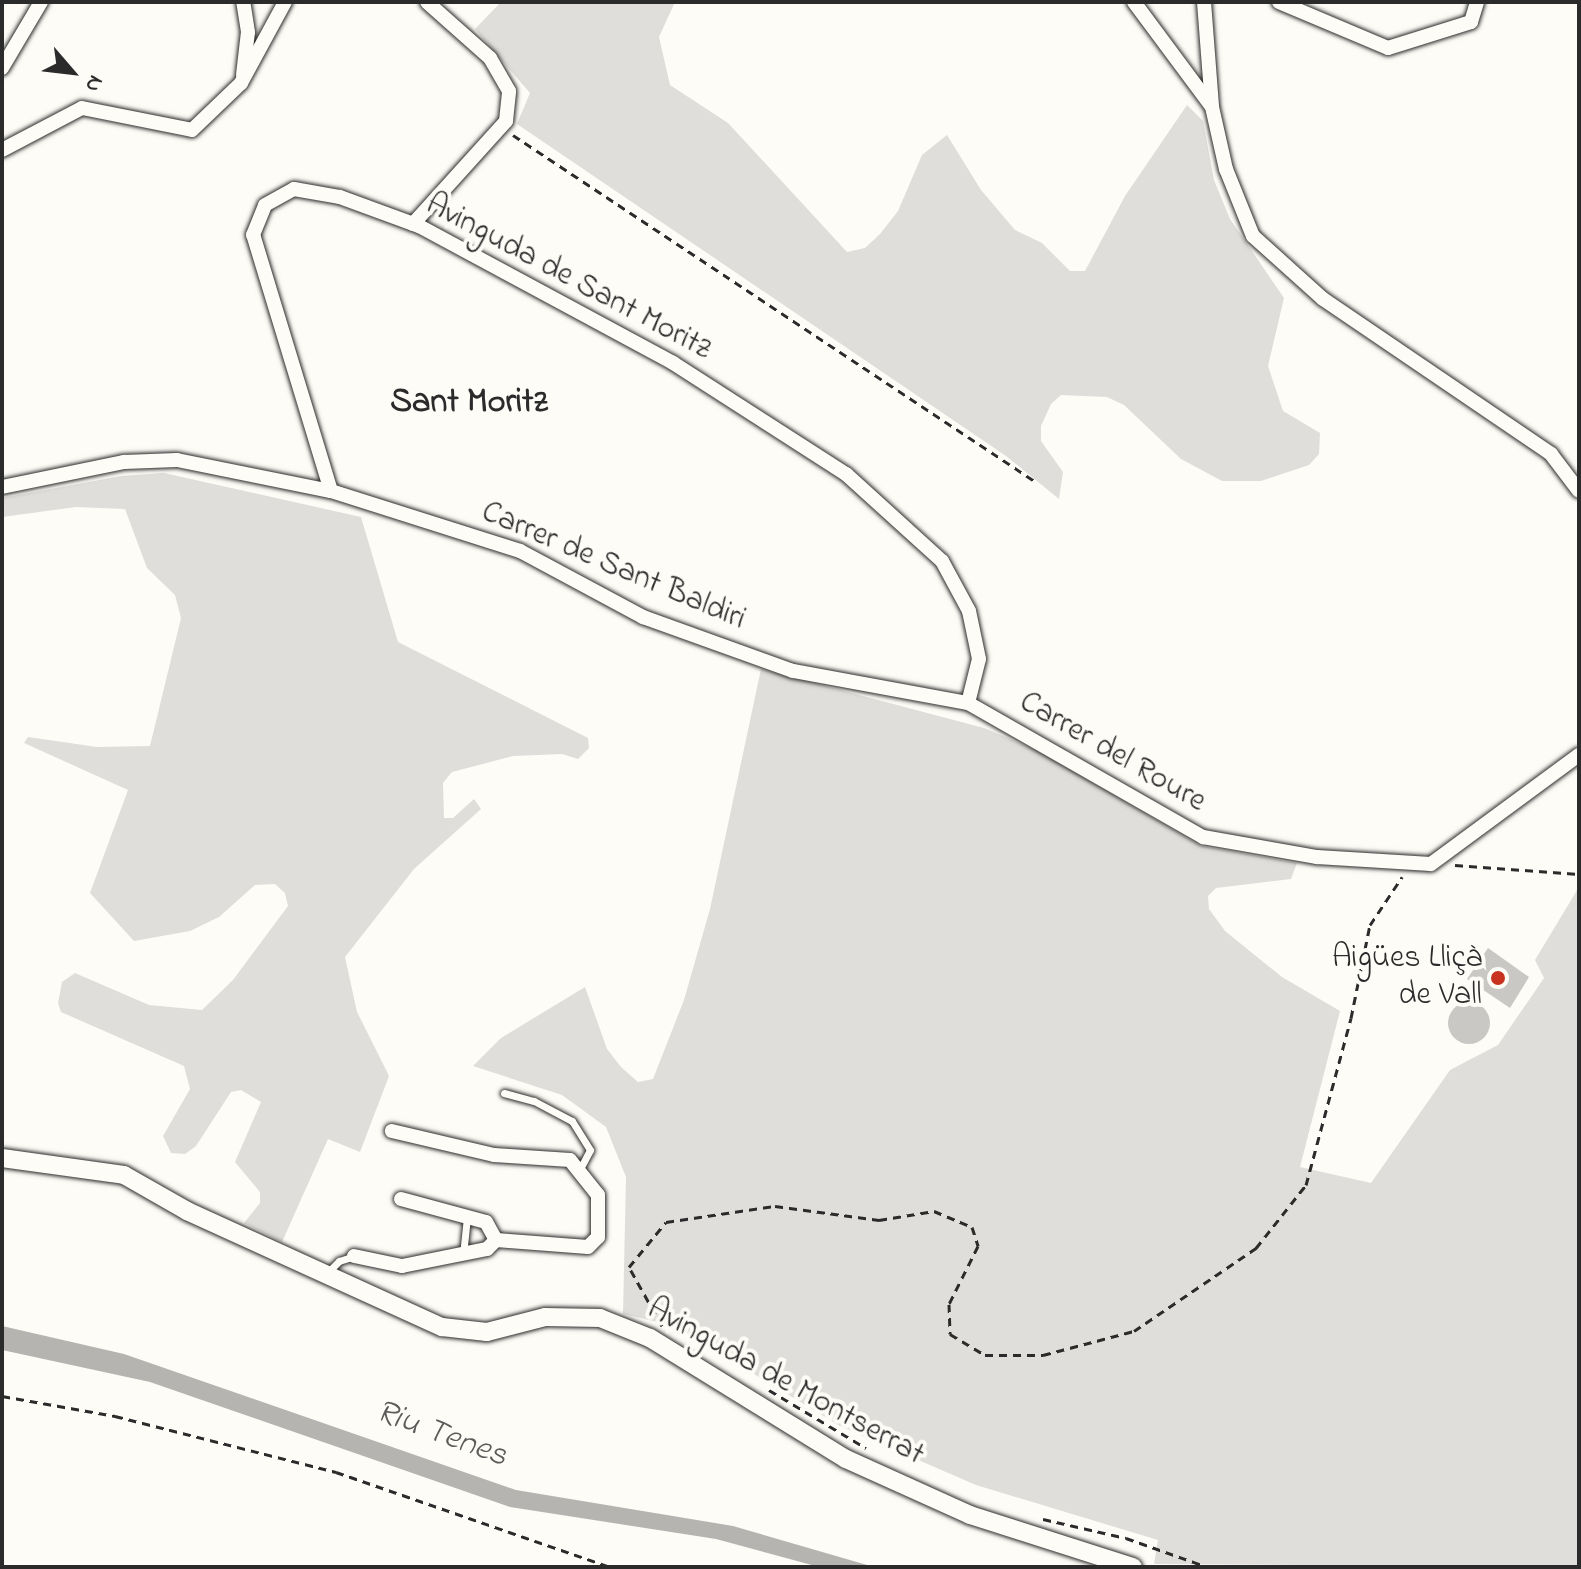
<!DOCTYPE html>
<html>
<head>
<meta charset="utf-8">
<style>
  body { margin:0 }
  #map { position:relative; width:1581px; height:1569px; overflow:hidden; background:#fdfcf7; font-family:"Indie Flower",sans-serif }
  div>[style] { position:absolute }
  .green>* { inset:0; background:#dfdeda }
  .water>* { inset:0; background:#b5b4b1 }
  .building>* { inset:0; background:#c9c8c4 }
  .round { border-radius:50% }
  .path>* { height:3px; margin-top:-1.5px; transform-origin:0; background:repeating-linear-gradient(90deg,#2b2b2b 0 8px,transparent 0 14px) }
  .roads { filter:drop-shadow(0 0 2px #2b2b2b) drop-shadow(0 0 2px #2b2b2b) }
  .service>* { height:7px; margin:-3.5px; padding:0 3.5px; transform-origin:3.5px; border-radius:3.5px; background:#fdfcf7 }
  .minor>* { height:14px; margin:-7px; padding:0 7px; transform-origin:7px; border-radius:7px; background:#fdfcf7 }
  .tertiary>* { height:18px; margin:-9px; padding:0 9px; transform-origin:9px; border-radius:9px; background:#fdfcf7 }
  .dots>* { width:22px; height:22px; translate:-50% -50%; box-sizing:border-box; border:4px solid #fdfcf7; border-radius:50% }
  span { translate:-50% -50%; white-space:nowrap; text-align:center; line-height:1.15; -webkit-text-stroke:8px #fdfcf7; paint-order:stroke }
  .street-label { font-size:32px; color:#2b2b2b }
  .poi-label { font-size:32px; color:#2b2b2b }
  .right { translate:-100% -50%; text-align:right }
  .neighbourhood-label { font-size:34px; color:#2b2b2b; font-weight:700 }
  .water-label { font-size:34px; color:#5b5b5a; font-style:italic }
  .frame { position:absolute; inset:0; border:4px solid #2b2b2b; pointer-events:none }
  .north { position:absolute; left:32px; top:32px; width:80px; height:80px; -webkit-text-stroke:6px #fdfcf7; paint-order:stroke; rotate:118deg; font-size:22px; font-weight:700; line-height:32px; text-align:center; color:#2b2b2b }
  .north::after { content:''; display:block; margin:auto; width:28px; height:36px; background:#2b2b2b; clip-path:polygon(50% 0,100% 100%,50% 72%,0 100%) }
</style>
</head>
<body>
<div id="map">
  <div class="green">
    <i style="clip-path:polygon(501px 2px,675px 2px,659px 37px,670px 85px,728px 123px,847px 252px,865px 248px,880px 234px,898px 211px,922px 155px,947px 135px,981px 190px,1015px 230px,1042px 243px,1070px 271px,1085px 271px,1125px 196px,1187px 105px,1203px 121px,1214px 180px,1230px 219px,1284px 298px,1268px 366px,1283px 411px,1320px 433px,1319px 454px,1309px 465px,1261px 481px,1222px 481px,1181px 459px,1124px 405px,1107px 397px,1061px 395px,1051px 404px,1041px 426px,1041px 441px,1063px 472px,1059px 499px,1006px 456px,517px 124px,530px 93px,475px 29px)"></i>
    <i style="clip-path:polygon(164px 473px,361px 517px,398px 642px,588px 738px,589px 748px,578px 759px,562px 754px,513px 756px,452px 772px,443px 783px,444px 818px,453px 818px,474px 799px,481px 809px,414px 869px,345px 957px,357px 1012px,389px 1076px,360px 1152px,328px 1139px,282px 1242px,244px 1223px,260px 1203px,260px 1192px,235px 1162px,261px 1102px,241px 1090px,231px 1092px,196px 1146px,185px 1154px,171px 1153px,163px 1136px,190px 1089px,184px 1066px,61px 1012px,58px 1003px,62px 982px,75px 973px,149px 1005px,202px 1010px,233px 980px,288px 906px,285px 893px,275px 884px,255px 885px,219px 917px,190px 931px,134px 941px,90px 893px,128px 790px,24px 743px,28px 737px,97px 747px,150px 746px,181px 618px,175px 595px,147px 568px,125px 509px,76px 507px,2px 517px,2px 498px,121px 476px)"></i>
    <i style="clip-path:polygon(761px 669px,984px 728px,1038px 751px,1201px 846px,1297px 863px,1291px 879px,1216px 888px,1208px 896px,1209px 909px,1225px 931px,1282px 977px,1340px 1011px,1300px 1167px,1371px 1183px,1450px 1070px,1498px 1045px,1544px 978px,1535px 960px,1579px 887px,1579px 1567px,1154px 1564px,1158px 1540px,976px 1485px,840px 1426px,675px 1326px,623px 1314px,626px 1177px,606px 1127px,562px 1095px,473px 1066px,501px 1038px,585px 987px,607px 1049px,621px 1067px,638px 1082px,653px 1079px,684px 1000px,710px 909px)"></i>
  </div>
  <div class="water">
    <i style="clip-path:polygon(2px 1326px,124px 1354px,516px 1490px,733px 1526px,874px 1567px,819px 1567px,716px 1539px,510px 1507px,150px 1382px,2px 1350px)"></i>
  </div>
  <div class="building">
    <i style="clip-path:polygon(1488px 948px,1529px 977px,1510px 1008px,1467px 979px)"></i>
    <i class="round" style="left:1448px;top:1002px;width:42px;height:42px"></i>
  </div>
  <div class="path">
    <i style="left:513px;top:135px;width:628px;rotate:33.56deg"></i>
    <i style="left:1455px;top:865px;width:124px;rotate:4.2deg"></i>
    <i style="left:662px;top:1326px;width:68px;rotate:-119.2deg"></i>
    <i style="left:629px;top:1267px;width:58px;rotate:-50.6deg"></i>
    <i style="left:666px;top:1222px;width:110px;rotate:-8.4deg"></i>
    <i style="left:775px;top:1206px;width:105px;rotate:7.7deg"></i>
    <i style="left:879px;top:1220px;width:56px;rotate:-9.3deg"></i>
    <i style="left:934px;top:1211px;width:41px;rotate:22.8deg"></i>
    <i style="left:972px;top:1227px;width:20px;rotate:72deg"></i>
    <i style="left:978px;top:1246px;width:65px;rotate:116.6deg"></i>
    <i style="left:949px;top:1304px;width:30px;rotate:88deg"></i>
    <i style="left:950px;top:1334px;width:41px;rotate:31deg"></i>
    <i style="left:985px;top:1355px;width:58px"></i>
    <i style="left:1043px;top:1355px;width:94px;rotate:-14.8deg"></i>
    <i style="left:1134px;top:1331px;width:148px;rotate:-34.2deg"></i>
    <i style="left:1256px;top:1248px;width:80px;rotate:-51.6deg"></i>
    <i style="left:1306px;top:1185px;width:173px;rotate:-74.9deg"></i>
    <i style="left:1351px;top:1018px;width:95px;rotate:-78.5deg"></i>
    <i style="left:1370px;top:925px;width:58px;rotate:-56.3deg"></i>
    <i style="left:769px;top:1390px;width:113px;rotate:30.9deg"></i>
    <i style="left:2px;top:1396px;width:115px;rotate:10deg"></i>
    <i style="left:115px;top:1416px;width:228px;rotate:14.2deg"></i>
    <i style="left:336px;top:1472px;width:290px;rotate:19.1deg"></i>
    <i style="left:1043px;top:1519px;width:85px;rotate:12.9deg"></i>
    <i style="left:1126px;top:1538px;width:87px;rotate:19.5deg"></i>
  </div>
  <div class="roads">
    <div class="service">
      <i style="left:504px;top:1093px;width:31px;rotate:15deg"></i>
      <i style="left:534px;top:1101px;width:43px;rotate:27.8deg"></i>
      <i style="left:572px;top:1121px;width:34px;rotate:58deg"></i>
      <i style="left:590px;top:1150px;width:21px;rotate:118deg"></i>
      <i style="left:463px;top:1255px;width:38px;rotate:-84deg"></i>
      <i style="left:327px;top:1273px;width:17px;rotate:-45deg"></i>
      <i style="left:339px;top:1261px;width:16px;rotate:-18deg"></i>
    </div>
    <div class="minor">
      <i style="left:1134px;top:2px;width:131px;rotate:53.4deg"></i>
      <i style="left:1204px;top:2px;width:105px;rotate:85.6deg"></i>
      <i style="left:1212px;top:107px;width:64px;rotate:77.3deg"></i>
      <i style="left:1226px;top:169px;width:72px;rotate:68.1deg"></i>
      <i style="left:1253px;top:236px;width:94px;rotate:42deg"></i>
      <i style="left:1323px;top:299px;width:276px;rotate:34.2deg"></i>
      <i style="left:1551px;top:454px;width:46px;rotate:52.9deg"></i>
      <i style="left:1279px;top:2px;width:118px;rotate:22.9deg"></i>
      <i style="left:1388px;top:48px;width:87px;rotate:-17.4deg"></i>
      <i style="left:1471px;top:22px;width:21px;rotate:-73deg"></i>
      <i style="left:2px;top:68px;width:77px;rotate:-59.4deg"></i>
      <i style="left:243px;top:75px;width:43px;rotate:-83.4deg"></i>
      <i style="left:248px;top:32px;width:30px;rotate:-99deg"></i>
      <i style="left:2px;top:150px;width:90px;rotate:-27.7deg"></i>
      <i style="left:82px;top:108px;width:112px;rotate:11.3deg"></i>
      <i style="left:192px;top:130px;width:68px;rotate:-43.8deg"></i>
      <i style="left:241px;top:83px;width:92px;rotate:-61.5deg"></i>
      <i style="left:413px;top:224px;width:139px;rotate:-47.9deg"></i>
      <i style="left:506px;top:121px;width:30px;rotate:-84deg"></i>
      <i style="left:509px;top:91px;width:38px;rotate:-120deg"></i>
      <i style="left:490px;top:58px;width:84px;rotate:-138.4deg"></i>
      <i style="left:2px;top:487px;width:125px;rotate:-11.6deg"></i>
      <i style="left:124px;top:462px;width:53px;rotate:-2.2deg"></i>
      <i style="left:177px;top:460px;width:157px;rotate:11.4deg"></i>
      <i style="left:331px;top:491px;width:198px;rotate:17.6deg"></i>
      <i style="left:520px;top:551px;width:140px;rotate:28.2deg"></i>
      <i style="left:643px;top:617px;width:159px;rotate:19.8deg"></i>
      <i style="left:793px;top:671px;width:178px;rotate:10.4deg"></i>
      <i style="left:968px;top:703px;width:271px;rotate:29.7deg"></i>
      <i style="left:1203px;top:837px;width:116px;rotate:10deg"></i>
      <i style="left:1317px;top:857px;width:114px;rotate:3.5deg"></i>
      <i style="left:1431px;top:864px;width:184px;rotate:-36.4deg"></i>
      <i style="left:331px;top:491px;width:268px;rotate:-106.9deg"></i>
      <i style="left:253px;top:235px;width:32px;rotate:-68deg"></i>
      <i style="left:265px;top:205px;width:33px;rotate:-29deg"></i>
      <i style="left:294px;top:189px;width:47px;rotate:9.9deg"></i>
      <i style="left:340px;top:197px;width:84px;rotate:20.2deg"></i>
      <i style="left:419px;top:226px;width:289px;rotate:28.3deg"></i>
      <i style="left:673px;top:363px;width:206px;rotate:32.7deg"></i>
      <i style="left:846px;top:474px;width:130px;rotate:42.2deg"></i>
      <i style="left:942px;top:561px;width:57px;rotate:61.6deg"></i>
      <i style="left:969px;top:611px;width:49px;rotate:78.2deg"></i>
      <i style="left:979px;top:659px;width:45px;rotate:104deg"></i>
      <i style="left:401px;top:1199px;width:88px;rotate:15.1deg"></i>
      <i style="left:486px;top:1222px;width:21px;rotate:61deg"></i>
      <i style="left:354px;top:1256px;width:49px;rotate:11.8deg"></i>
      <i style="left:402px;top:1266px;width:87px;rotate:-11.3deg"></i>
      <i style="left:487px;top:1249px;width:13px;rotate:-45deg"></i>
      <i style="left:496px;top:1240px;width:92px;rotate:4.4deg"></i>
      <i style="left:588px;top:1247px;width:14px;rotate:-45deg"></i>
      <i style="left:598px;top:1237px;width:42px;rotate:-90deg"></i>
      <i style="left:598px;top:1195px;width:45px;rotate:-128.7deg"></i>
      <i style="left:570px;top:1160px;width:76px;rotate:-176.2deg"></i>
      <i style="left:494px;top:1155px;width:105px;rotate:-166.8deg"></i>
    </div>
    <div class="tertiary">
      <i style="left:2px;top:1158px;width:123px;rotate:7.9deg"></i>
      <i style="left:124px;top:1175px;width:73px;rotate:29.7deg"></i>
      <i style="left:187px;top:1211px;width:280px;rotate:24.5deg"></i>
      <i style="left:442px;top:1327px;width:45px;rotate:6.3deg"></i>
      <i style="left:487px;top:1332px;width:60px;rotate:-14.5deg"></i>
      <i style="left:545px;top:1317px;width:55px;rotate:1deg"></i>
      <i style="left:600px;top:1318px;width:54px;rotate:21.8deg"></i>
      <i style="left:650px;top:1338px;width:230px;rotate:31.7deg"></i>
      <i style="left:846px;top:1459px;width:136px;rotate:24.3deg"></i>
      <i style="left:970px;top:1515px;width:171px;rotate:17.7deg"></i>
    </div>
  </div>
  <div class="dots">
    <i style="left:1498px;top:978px;background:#c8321e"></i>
  </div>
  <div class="street-label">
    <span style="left:568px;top:278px;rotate:28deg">Avinguda de Sant Moritz</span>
    <span style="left:613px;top:567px;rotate:23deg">Carrer de Sant Baldiri</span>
    <span style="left:1112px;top:753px;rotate:30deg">Carrer del Roure</span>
    <span style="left:785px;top:1383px;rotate:29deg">Avinguda de Montserrat</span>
  </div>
  <div class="poi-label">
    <span class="right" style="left:1482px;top:978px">Aigües Lliçà<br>de Vall</span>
  </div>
  <div class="neighbourhood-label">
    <span style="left:469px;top:404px">Sant Moritz</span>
  </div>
  <div class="water-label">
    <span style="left:441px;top:1435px;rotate:20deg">Riu Tenes</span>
  </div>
  <div class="frame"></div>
  <div class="north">N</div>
</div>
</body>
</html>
